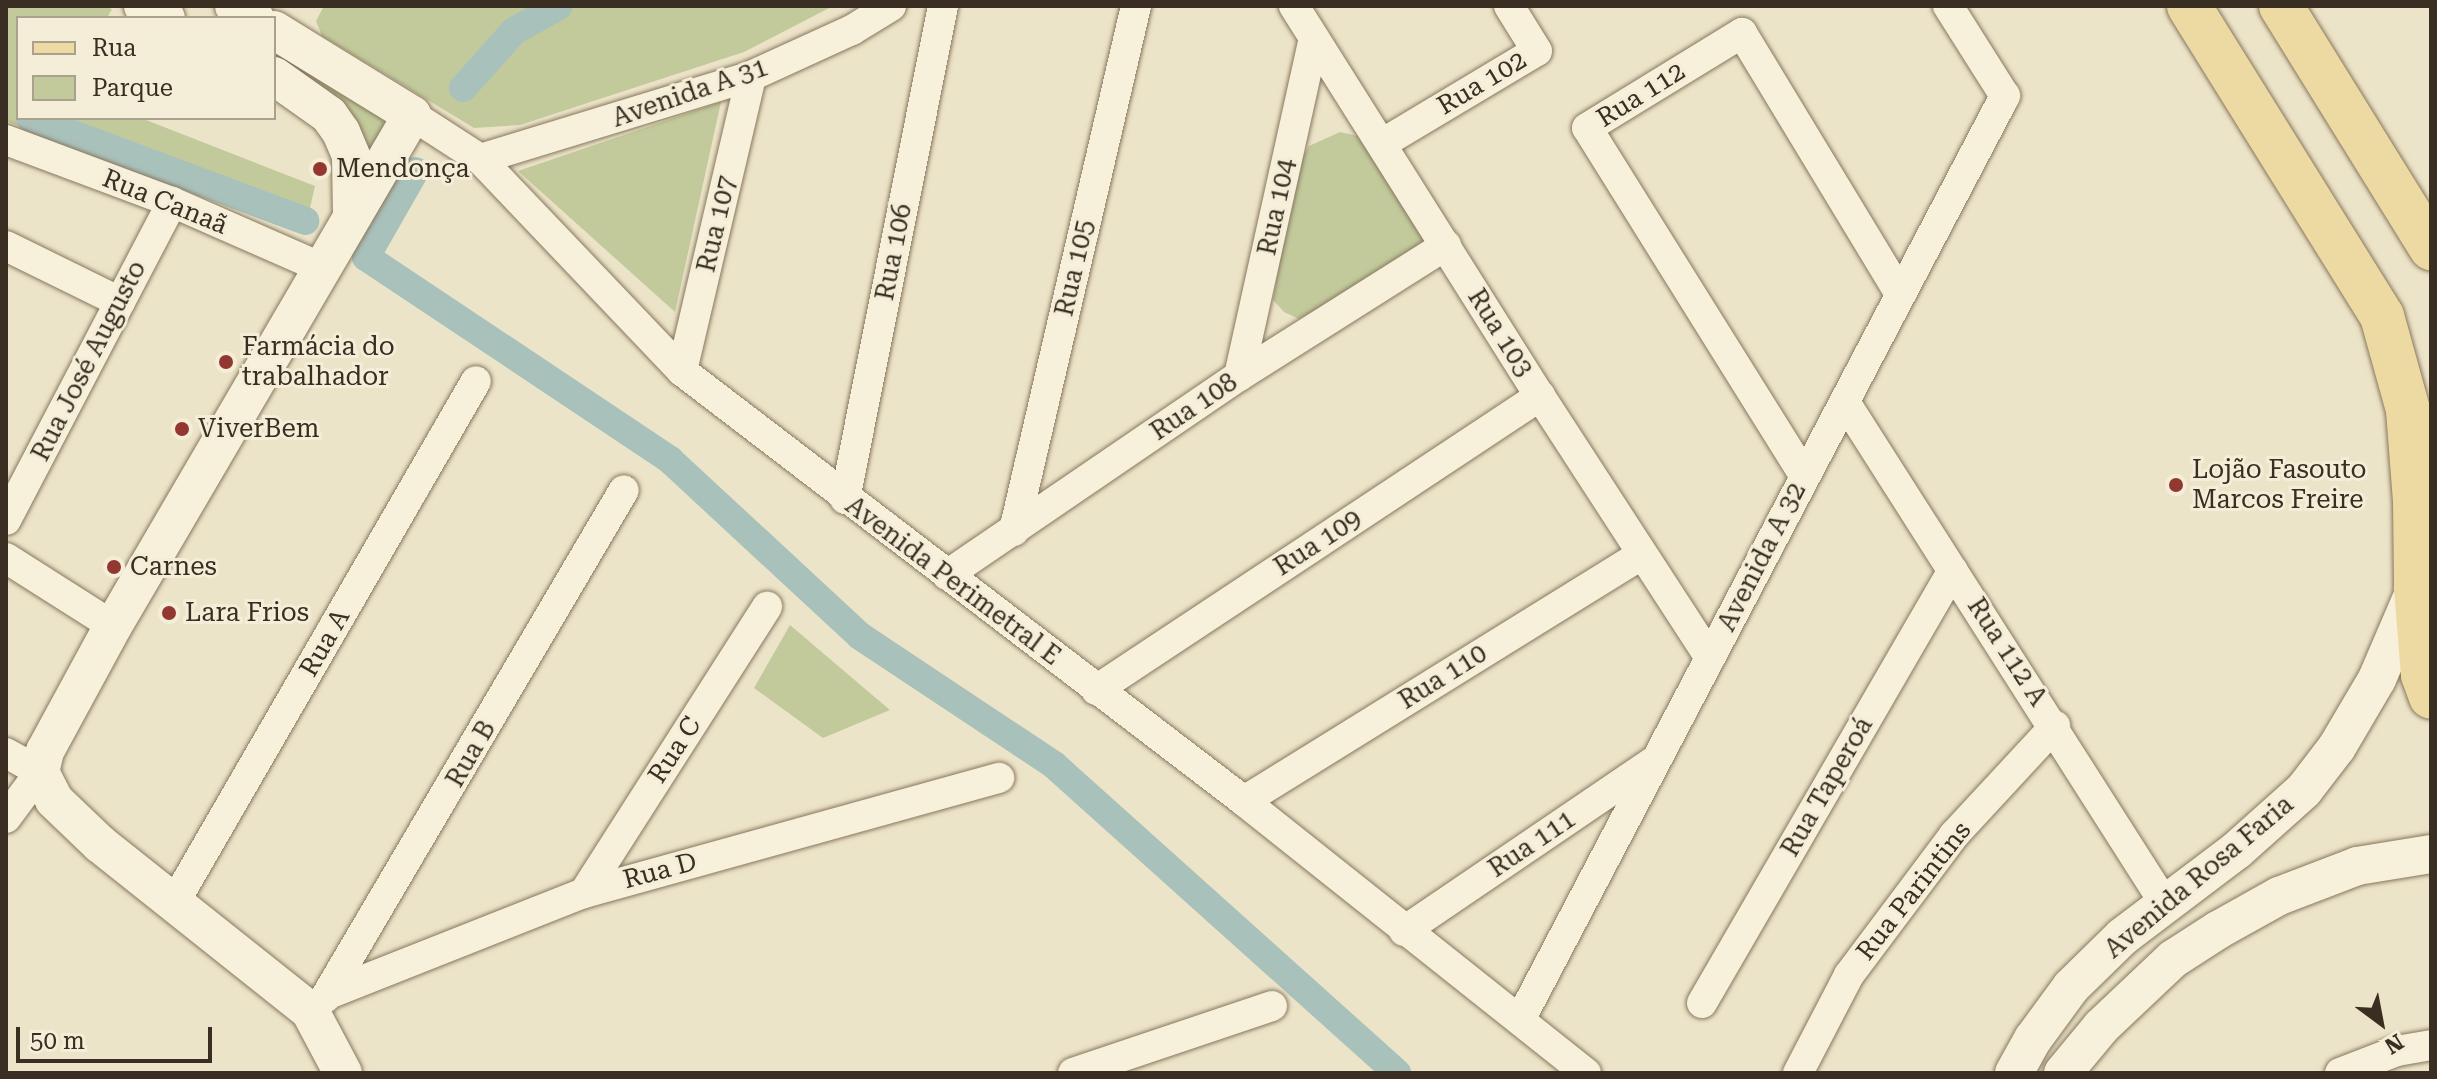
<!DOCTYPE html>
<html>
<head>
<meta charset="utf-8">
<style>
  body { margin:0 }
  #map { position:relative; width:2437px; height:1079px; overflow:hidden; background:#ece4c8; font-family:"Roboto Serif",serif }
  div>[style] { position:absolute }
  .green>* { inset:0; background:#c2ca9c }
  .canal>* { height:28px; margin:-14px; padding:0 14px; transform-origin:14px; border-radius:14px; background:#a9c1bb }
  .roads { filter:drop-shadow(0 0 2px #87775e) drop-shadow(0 0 2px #87775e) }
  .minor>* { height:30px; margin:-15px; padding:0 15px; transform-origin:15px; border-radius:15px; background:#f7f1db }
  .tertiary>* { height:38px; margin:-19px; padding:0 19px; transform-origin:19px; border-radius:19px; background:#f7f1db }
  .primary>* { height:44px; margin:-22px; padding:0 22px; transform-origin:22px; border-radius:22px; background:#eddaa3 }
  .dots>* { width:22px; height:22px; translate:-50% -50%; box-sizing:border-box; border:4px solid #f4edd7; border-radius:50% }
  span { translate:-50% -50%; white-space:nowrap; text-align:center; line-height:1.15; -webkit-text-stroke:6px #f4edd7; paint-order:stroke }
  .street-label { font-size:26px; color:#392e21 }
  .poi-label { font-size:26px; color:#392e21 }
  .left { translate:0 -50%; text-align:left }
  .frame { position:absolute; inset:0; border:8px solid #392e21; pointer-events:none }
  .legend { position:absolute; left:16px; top:16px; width:260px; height:104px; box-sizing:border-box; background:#f4edd7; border:2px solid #a9a18e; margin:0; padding:10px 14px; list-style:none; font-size:24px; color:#392e21 }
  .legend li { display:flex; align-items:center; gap:16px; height:40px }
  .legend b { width:40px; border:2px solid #a9a18e }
  .north { position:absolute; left:2341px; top:983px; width:80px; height:80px; -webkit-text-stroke:6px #f4edd7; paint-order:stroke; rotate:148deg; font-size:22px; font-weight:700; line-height:32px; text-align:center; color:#392e21 }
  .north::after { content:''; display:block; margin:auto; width:28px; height:36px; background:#392e21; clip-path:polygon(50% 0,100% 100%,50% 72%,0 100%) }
  .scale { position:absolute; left:16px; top:1027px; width:196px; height:36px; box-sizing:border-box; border:4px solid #392e21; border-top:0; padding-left:10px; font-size:24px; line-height:28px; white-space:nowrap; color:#392e21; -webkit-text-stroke:6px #f4edd7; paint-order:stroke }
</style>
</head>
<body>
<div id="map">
  <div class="green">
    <i style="clip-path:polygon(6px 6px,104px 6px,112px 9px,107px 18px,18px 18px,18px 118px,141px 118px,315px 186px,304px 234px,6px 121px)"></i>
    <i style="clip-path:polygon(333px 6px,833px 6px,744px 52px,520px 125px,474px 128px,322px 36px,316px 21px,323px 8px)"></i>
    <i style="clip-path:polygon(274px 44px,378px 110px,385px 126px,372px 169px,274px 61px)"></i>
    <i style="clip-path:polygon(721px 102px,675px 312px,518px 171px)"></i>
    <i style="clip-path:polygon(1340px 132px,1362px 137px,1415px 214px,1424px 240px,1400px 260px,1299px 319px,1284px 312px,1273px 300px,1295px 171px,1309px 146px)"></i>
    <i style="clip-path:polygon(790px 625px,890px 710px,823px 738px,754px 688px)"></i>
  </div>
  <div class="canal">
    <i style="left:463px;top:88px;width:76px;rotate:-48.2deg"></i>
    <i style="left:514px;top:31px;width:51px;rotate:-29.1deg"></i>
    <i style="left:30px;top:118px;width:294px;rotate:20.5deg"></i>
    <i style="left:415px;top:171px;width:99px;rotate:119.7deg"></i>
    <i style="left:366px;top:257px;width:366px;rotate:33.7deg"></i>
    <i style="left:670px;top:460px;width:259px;rotate:42.8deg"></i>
    <i style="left:860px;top:636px;width:233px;rotate:33.6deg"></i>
    <i style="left:1054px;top:765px;width:461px;rotate:41.9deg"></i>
  </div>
  <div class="roads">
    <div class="minor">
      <i style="left:1294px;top:6px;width:461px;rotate:57.8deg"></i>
      <i style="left:1540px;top:396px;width:312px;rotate:57deg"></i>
      <i style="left:412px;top:115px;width:81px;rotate:32.9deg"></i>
      <i style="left:480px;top:159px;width:293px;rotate:46.4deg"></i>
      <i style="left:682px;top:371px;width:708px;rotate:37.42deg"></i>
      <i style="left:1244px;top:801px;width:437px;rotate:38.5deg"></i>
      <i style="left:6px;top:140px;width:177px;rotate:20.5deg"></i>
      <i style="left:172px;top:202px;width:164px;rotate:23.7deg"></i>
      <i style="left:1383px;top:143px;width:179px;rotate:-30.9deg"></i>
      <i style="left:1537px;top:51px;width:53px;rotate:-121.9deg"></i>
      <i style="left:480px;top:159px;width:283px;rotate:-17deg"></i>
      <i style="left:751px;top:76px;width:111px;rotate:-24.5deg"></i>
      <i style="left:852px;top:30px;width:46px;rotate:-31.6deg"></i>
      <i style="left:6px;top:246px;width:127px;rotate:26.2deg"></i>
      <i style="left:682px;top:371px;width:303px;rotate:-76.8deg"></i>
      <i style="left:1239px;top:376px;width:346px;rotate:-77.5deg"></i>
      <i style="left:1845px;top:402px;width:595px;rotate:57.48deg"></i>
      <i style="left:1804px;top:475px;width:409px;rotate:-122deg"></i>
      <i style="left:1587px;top:128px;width:182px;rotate:-31.5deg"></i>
      <i style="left:1742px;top:33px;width:305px;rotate:58.8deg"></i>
      <i style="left:845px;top:499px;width:503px;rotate:-78.76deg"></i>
      <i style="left:6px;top:520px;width:359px;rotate:-62.4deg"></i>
      <i style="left:1014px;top:531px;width:539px;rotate:-76.92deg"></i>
      <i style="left:6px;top:558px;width:127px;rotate:32.4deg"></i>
      <i style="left:947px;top:575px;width:353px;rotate:-34.3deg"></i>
      <i style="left:1239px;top:376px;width:245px;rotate:-32.3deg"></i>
      <i style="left:1096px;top:690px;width:533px;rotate:-33.51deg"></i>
      <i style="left:6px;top:753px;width:39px;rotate:29deg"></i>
      <i style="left:40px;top:772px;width:57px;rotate:126.5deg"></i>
      <i style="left:1244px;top:801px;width:468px;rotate:-31.8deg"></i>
      <i style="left:584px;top:893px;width:340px;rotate:-57.4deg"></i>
      <i style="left:173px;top:905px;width:605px;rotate:-59.96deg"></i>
      <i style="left:1404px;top:931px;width:302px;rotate:-34.2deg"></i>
      <i style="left:331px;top:993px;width:272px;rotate:-21.6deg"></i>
      <i style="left:584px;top:893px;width:431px;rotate:-15.5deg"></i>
      <i style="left:325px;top:998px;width:589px;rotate:-59.52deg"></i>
      <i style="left:1702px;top:1003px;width:500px;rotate:-59.9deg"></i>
      <i style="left:1520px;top:1020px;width:1044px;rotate:-62.31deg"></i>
      <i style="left:2005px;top:96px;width:107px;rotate:-122.3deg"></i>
      <i style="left:1073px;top:1073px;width:210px;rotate:-18.6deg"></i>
      <i style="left:1798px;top:1073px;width:110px;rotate:-62.5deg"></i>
      <i style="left:1849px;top:975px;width:175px;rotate:-53.1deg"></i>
      <i style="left:1954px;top:835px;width:149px;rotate:-47.2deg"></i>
      <i style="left:2340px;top:1073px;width:61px;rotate:-21.1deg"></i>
      <i style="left:2397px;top:1051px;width:35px;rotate:-10deg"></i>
    </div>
    <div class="tertiary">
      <i style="left:143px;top:6px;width:26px;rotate:28deg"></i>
      <i style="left:234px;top:6px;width:24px;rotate:30deg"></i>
      <i style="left:274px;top:30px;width:162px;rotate:31.6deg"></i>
      <i style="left:412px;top:115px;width:592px;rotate:120.33deg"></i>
      <i style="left:113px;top:626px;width:142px;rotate:118.5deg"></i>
      <i style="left:45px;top:751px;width:22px;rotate:103deg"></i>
      <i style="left:40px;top:772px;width:31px;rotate:63deg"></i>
      <i style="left:54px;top:800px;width:64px;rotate:43.7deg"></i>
      <i style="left:100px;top:844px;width:268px;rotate:38.5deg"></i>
      <i style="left:310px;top:1011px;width:70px;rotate:62deg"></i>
      <i style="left:274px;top:76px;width:67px;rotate:35.3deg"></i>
      <i style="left:329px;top:115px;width:21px;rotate:55deg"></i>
      <i style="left:341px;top:132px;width:26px;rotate:67deg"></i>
      <i style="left:351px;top:156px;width:58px;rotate:89deg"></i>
      <i style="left:2014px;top:1073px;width:39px;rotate:-61deg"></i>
      <i style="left:2033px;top:1039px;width:64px;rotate:-53.8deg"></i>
      <i style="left:2071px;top:987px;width:71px;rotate:-44.4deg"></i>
      <i style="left:2122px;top:937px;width:144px;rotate:-37.1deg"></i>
      <i style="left:2237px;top:850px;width:90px;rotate:-41.8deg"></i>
      <i style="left:2304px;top:790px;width:54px;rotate:-52.5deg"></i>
      <i style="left:2337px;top:747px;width:79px;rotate:-59.5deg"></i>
      <i style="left:2377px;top:679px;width:99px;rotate:-66.8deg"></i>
      <i style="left:2063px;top:1073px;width:60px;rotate:-50.4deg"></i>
      <i style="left:2101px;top:1027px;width:99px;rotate:-43.4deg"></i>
      <i style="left:2173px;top:959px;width:54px;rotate:-32.8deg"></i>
      <i style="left:2218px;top:930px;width:70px;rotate:-29.1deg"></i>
      <i style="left:2279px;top:896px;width:84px;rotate:-21deg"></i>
      <i style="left:2357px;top:866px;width:75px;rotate:-9.2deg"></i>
    </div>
    <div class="primary">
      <i style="left:2189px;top:6px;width:365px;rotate:58.1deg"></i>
      <i style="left:2382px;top:316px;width:98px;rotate:74.5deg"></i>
      <i style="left:2408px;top:410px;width:90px;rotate:85.6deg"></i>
      <i style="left:2415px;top:500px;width:88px;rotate:89.3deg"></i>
      <i style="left:2281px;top:6px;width:285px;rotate:58.2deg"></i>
      <i style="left:2428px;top:562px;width:29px;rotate:115deg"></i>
      <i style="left:2416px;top:588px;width:87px;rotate:85.4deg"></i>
      <i style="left:2423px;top:675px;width:23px;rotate:70deg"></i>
    </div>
  </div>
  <div class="dots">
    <i style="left:320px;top:169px;background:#933731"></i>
    <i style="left:226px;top:362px;background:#933731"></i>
    <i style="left:182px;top:429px;background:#933731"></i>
    <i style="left:2176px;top:485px;background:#933731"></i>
    <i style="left:114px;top:567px;background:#933731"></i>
    <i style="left:169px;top:613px;background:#933731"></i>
  </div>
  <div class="street-label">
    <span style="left:1482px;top:83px;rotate:-31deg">Rua 102</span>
    <span style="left:690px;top:93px;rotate:-19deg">Avenida A 31</span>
    <span style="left:1641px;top:95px;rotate:-32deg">Rua 112</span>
    <span style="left:165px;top:202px;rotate:22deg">Rua Canaã</span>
    <span style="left:1277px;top:207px;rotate:-78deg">Rua 104</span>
    <span style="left:717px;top:224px;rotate:-77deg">Rua 107</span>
    <span style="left:894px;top:252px;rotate:-79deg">Rua 106</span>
    <span style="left:1075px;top:268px;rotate:-77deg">Rua 105</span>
    <span style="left:1500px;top:333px;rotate:58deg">Rua 103</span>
    <span style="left:89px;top:361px;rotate:-63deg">Rua José Augusto</span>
    <span style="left:1194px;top:407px;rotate:-34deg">Rua 108</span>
    <span style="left:1318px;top:543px;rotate:-33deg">Rua 109</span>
    <span style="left:1762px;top:557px;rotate:-63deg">Avenida A 32</span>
    <span style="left:953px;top:581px;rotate:37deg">Avenida Perimetral E</span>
    <span style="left:325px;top:643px;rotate:-60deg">Rua A</span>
    <span style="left:2007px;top:652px;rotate:57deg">Rua 112 A</span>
    <span style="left:1443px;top:677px;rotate:-32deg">Rua 110</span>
    <span style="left:675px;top:750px;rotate:-57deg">Rua C</span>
    <span style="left:471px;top:754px;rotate:-60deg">Rua B</span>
    <span style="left:1827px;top:787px;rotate:-60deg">Rua Taperoá</span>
    <span style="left:1532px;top:844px;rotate:-34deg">Rua 111</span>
    <span style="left:660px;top:871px;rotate:-15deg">Rua D</span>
    <span style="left:2199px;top:877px;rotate:-40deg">Avenida Rosa Faria</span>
    <span style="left:1914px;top:891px;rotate:-52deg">Rua Parintins</span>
  </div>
  <div class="poi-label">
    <span class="left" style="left:336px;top:169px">Mendonça</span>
    <span class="left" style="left:242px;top:362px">Farmácia do<br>trabalhador</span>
    <span class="left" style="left:198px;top:429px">ViverBem</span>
    <span class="left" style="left:2192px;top:485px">Lojão Fasouto<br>Marcos Freire</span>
    <span class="left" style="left:130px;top:567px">Carnes</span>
    <span class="left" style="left:185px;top:613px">Lara Frios</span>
  </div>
  <div class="frame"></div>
  <ul class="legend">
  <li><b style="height:10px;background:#eddaa3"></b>Rua</li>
  <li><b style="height:22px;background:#c2ca9c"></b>Parque</li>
  </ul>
  <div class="north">N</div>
  <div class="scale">50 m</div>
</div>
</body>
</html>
